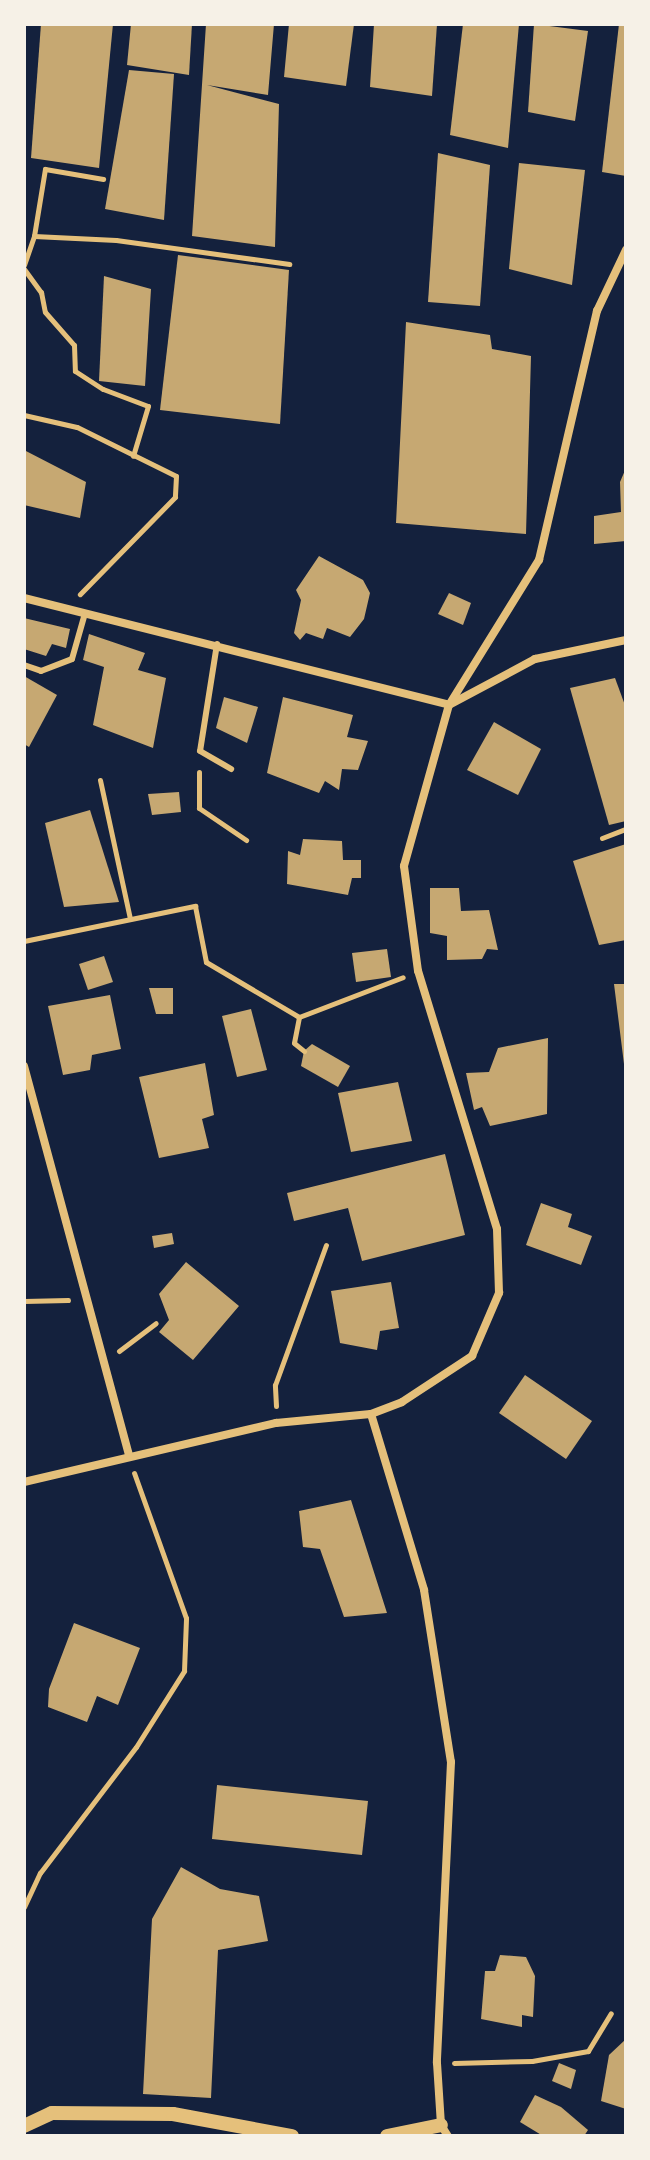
<!DOCTYPE html>
<html>
<head>
<meta charset="utf-8">
<style>
  body { margin:0 }
  #map { position:relative; width:650px; height:2160px; overflow:hidden; background:#14213d; font-family:Barlow,sans-serif }
  div>[style] { position:absolute }
  .building>* { inset:0; background:#c6a872 }
  .path>* { height:5px; margin:-2.5px; padding:0 2.5px; transform-origin:2.5px; border-radius:2.5px; background:#e5c07b }
  .service>* { height:6px; margin:-3px; padding:0 3px; transform-origin:3px; border-radius:3px; background:#e5c07b }
  .minor>* { height:8px; margin:-4px; padding:0 4px; transform-origin:4px; border-radius:4px; background:#e5c07b }
  .tertiary>* { height:14px; margin:-7px; padding:0 7px; transform-origin:7px; border-radius:7px; background:#e5c07b }
  span { translate:-50% -50%; white-space:nowrap; text-align:center; line-height:1.15; -webkit-text-stroke:8px #f6f1e7; paint-order:stroke }
  .frame { position:absolute; inset:0; border:26px solid #f6f1e7; pointer-events:none }
</style>
</head>
<body>
<div id="map">
  <div class="building">
    <i style="clip-path:polygon(41px 24px,113px 24px,99px 168px,31px 158px)"></i>
    <i style="clip-path:polygon(131px 24px,192px 24px,189px 75px,127px 65px)"></i>
    <i style="clip-path:polygon(206px 24px,274px 24px,268px 95px,207px 85px,279px 104px,275px 247px,192px 236px)"></i>
    <i style="clip-path:polygon(289px 24px,354px 24px,346px 86px,284px 77px)"></i>
    <i style="clip-path:polygon(374px 24px,437px 24px,432px 96px,370px 87px)"></i>
    <i style="clip-path:polygon(463px 24px,519px 24px,508px 148px,450px 135px)"></i>
    <i style="clip-path:polygon(534px 24px,588px 31px,575px 121px,528px 112px)"></i>
    <i style="clip-path:polygon(619px 24px,626px 24px,626px 176px,602px 172px)"></i>
    <i style="clip-path:polygon(129px 70px,174px 74px,164px 220px,105px 209px)"></i>
    <i style="clip-path:polygon(438px 153px,490px 165px,480px 306px,428px 302px)"></i>
    <i style="clip-path:polygon(519px 163px,585px 170px,572px 285px,509px 269px)"></i>
    <i style="clip-path:polygon(178px 255px,289px 270px,280px 424px,160px 410px)"></i>
    <i style="clip-path:polygon(104px 276px,151px 289px,145px 386px,99px 381px)"></i>
    <i style="clip-path:polygon(406px 322px,490px 335px,492px 349px,531px 356px,526px 534px,396px 523px)"></i>
    <i style="clip-path:polygon(24px 450px,86px 482px,80px 518px,24px 505px)"></i>
    <i style="clip-path:polygon(626px 468px,626px 541px,594px 544px,594px 516px,621px 512px,620px 482px)"></i>
    <i style="clip-path:polygon(319px 556px,363px 580px,370px 593px,364px 619px,350px 637px,327px 628px,323px 639px,306px 633px,300px 640px,294px 633px,301px 600px,296px 590px)"></i>
    <i style="clip-path:polygon(449px 593px,471px 603px,463px 625px,438px 614px)"></i>
    <i style="clip-path:polygon(24px 618px,70px 629px,66px 648px,52px 644px,46px 656px,24px 649px)"></i>
    <i style="clip-path:polygon(89px 634px,145px 653px,138px 670px,166px 678px,153px 748px,93px 725px,104px 667px,83px 660px)"></i>
    <i style="clip-path:polygon(24px 676px,57px 695px,29px 747px,24px 744px)"></i>
    <i style="clip-path:polygon(615px 678px,626px 708px,626px 821px,609px 825px,570px 688px)"></i>
    <i style="clip-path:polygon(224px 697px,258px 707px,247px 743px,216px 728px)"></i>
    <i style="clip-path:polygon(283px 697px,353px 715px,347px 737px,368px 741px,358px 770px,342px 769px,339px 790px,325px 781px,319px 793px,267px 773px)"></i>
    <i style="clip-path:polygon(494px 722px,541px 749px,518px 795px,467px 770px)"></i>
    <i style="clip-path:polygon(179px 792px,181px 812px,152px 815px,148px 794px)"></i>
    <i style="clip-path:polygon(90px 810px,119px 902px,64px 907px,45px 823px)"></i>
    <i style="clip-path:polygon(303px 839px,342px 841px,343px 860px,361px 860px,361px 878px,352px 878px,348px 895px,287px 884px,288px 851px,300px 855px)"></i>
    <i style="clip-path:polygon(626px 844px,626px 940px,599px 945px,573px 861px)"></i>
    <i style="clip-path:polygon(430px 888px,459px 888px,461px 911px,489px 910px,498px 950px,487px 949px,482px 959px,447px 960px,447px 936px,430px 933px)"></i>
    <i style="clip-path:polygon(387px 949px,391px 977px,356px 982px,352px 953px)"></i>
    <i style="clip-path:polygon(104px 956px,113px 982px,88px 990px,79px 964px)"></i>
    <i style="clip-path:polygon(614px 984px,626px 984px,626px 1064px,624px 1064px)"></i>
    <i style="clip-path:polygon(149px 988px,173px 988px,173px 1014px,156px 1014px)"></i>
    <i style="clip-path:polygon(110px 995px,121px 1049px,92px 1055px,90px 1070px,63px 1075px,48px 1006px)"></i>
    <i style="clip-path:polygon(251px 1009px,267px 1070px,237px 1077px,222px 1016px)"></i>
    <i style="clip-path:polygon(548px 1038px,547px 1114px,490px 1126px,482px 1107px,474px 1110px,466px 1073px,489px 1072px,498px 1048px)"></i>
    <i style="clip-path:polygon(312px 1044px,350px 1066px,338px 1087px,301px 1066px,304px 1051px)"></i>
    <i style="clip-path:polygon(205px 1063px,214px 1115px,202px 1119px,209px 1148px,159px 1158px,139px 1077px)"></i>
    <i style="clip-path:polygon(398px 1082px,412px 1141px,351px 1152px,338px 1093px)"></i>
    <i style="clip-path:polygon(445px 1154px,465px 1235px,362px 1261px,348px 1208px,294px 1221px,287px 1193px)"></i>
    <i style="clip-path:polygon(541px 1203px,572px 1214px,568px 1227px,592px 1236px,581px 1265px,526px 1245px)"></i>
    <i style="clip-path:polygon(172px 1233px,174px 1244px,154px 1248px,152px 1236px)"></i>
    <i style="clip-path:polygon(186px 1262px,239px 1306px,193px 1360px,159px 1332px,169px 1320px,159px 1294px)"></i>
    <i style="clip-path:polygon(391px 1282px,399px 1328px,380px 1331px,377px 1350px,340px 1343px,331px 1291px)"></i>
    <i style="clip-path:polygon(525px 1375px,592px 1421px,566px 1459px,499px 1413px)"></i>
    <i style="clip-path:polygon(351px 1500px,387px 1613px,344px 1617px,320px 1549px,303px 1547px,299px 1511px)"></i>
    <i style="clip-path:polygon(74px 1623px,140px 1648px,118px 1705px,97px 1696px,87px 1722px,48px 1707px,49px 1689px)"></i>
    <i style="clip-path:polygon(217px 1785px,368px 1801px,362px 1855px,212px 1839px)"></i>
    <i style="clip-path:polygon(181px 1867px,220px 1889px,259px 1896px,268px 1941px,218px 1950px,211px 2098px,143px 2094px,152px 1919px)"></i>
    <i style="clip-path:polygon(500px 1955px,526px 1957px,535px 1976px,533px 2017px,522px 2015px,522px 2027px,481px 2019px,485px 1971px,495px 1971px)"></i>
    <i style="clip-path:polygon(626px 2039px,626px 2109px,601px 2101px,609px 2055px)"></i>
    <i style="clip-path:polygon(559px 2063px,576px 2070px,571px 2089px,552px 2081px)"></i>
    <i style="clip-path:polygon(535px 2095px,561px 2107px,588px 2130px,584px 2136px,543px 2136px,520px 2122px)"></i>
  </div>
  <div class="path">
    <i style="left:34px;top:236px;width:68px;rotate:-80.7deg"></i>
    <i style="left:45px;top:169px;width:59px;rotate:9.8deg"></i>
    <i style="left:24px;top:265px;width:31px;rotate:-71deg"></i>
    <i style="left:34px;top:236px;width:82px;rotate:2.8deg"></i>
    <i style="left:116px;top:240px;width:175px;rotate:7.9deg"></i>
    <i style="left:24px;top:269px;width:29px;rotate:54deg"></i>
    <i style="left:41px;top:292px;width:20px;rotate:79deg"></i>
    <i style="left:45px;top:312px;width:44px;rotate:48.7deg"></i>
    <i style="left:74px;top:345px;width:26px;rotate:88deg"></i>
    <i style="left:75px;top:371px;width:33px;rotate:33deg"></i>
    <i style="left:103px;top:389px;width:48px;rotate:20.7deg"></i>
    <i style="left:148px;top:406px;width:52px;rotate:106.7deg"></i>
    <i style="left:24px;top:415px;width:54px;rotate:12.8deg"></i>
    <i style="left:77px;top:427px;width:110px;rotate:26.3deg"></i>
    <i style="left:176px;top:476px;width:21px;rotate:93deg"></i>
    <i style="left:175px;top:497px;width:136px;rotate:134.4deg"></i>
    <i style="left:199px;top:772px;width:36px;rotate:90deg"></i>
    <i style="left:199px;top:808px;width:57px;rotate:34.2deg"></i>
    <i style="left:100px;top:780px;width:142px;rotate:77.8deg"></i>
    <i style="left:602px;top:838px;width:26px;rotate:-21deg"></i>
    <i style="left:24px;top:941px;width:175px;rotate:-11.6deg"></i>
    <i style="left:195px;top:906px;width:57px;rotate:78.9deg"></i>
    <i style="left:206px;top:962px;width:108px;rotate:30.6deg"></i>
    <i style="left:299px;top:1017px;width:111px;rotate:-21deg"></i>
    <i style="left:299px;top:1017px;width:26px;rotate:101deg"></i>
    <i style="left:294px;top:1043px;width:13px;rotate:39deg"></i>
    <i style="left:24px;top:1301px;width:44px;rotate:-1.3deg"></i>
    <i style="left:119px;top:1351px;width:46px;rotate:-37.1deg"></i>
    <i style="left:276px;top:1406px;width:21px;rotate:-93deg"></i>
    <i style="left:275px;top:1385px;width:149px;rotate:-70deg"></i>
    <i style="left:24px;top:1907px;width:38px;rotate:-65deg"></i>
    <i style="left:40px;top:1873px;width:158px;rotate:-52.7deg"></i>
    <i style="left:136px;top:1747px;width:90px;rotate:-57.7deg"></i>
    <i style="left:184px;top:1671px;width:53px;rotate:-87.8deg"></i>
    <i style="left:186px;top:1618px;width:154px;rotate:-109.7deg"></i>
    <i style="left:454px;top:2063px;width:78px;rotate:-1.5deg"></i>
    <i style="left:532px;top:2061px;width:57px;rotate:-10.1deg"></i>
    <i style="left:588px;top:2051px;width:44px;rotate:-58.8deg"></i>
  </div>
  <div class="service">
    <i style="left:217px;top:644px;width:108px;rotate:99deg"></i>
    <i style="left:200px;top:751px;width:36px;rotate:30deg"></i>
    <i style="left:24px;top:665px;width:18px;rotate:19deg"></i>
    <i style="left:41px;top:671px;width:33px;rotate:-21deg"></i>
    <i style="left:72px;top:659px;width:44px;rotate:-74.1deg"></i>
  </div>
  <div class="minor">
    <i style="left:24px;top:598px;width:438px;rotate:14.1deg"></i>
    <i style="left:449px;top:705px;width:98px;rotate:-28.1deg"></i>
    <i style="left:535px;top:659px;width:93px;rotate:-11.8deg"></i>
    <i style="left:24px;top:1066px;width:404px;rotate:74.9deg"></i>
    <i style="left:371px;top:1414px;width:184px;rotate:73.2deg"></i>
    <i style="left:424px;top:1590px;width:174px;rotate:81.1deg"></i>
    <i style="left:451px;top:1762px;width:301px;rotate:92.7deg"></i>
    <i style="left:437px;top:2063px;width:62px;rotate:86.3deg"></i>
    <i style="left:441px;top:2125px;width:13px;rotate:58deg"></i>
    <i style="left:24px;top:1482px;width:259px;rotate:-13.2deg"></i>
    <i style="left:276px;top:1423px;width:95px;rotate:-5.4deg"></i>
    <i style="left:371px;top:1414px;width:33px;rotate:-21deg"></i>
    <i style="left:402px;top:1402px;width:84px;rotate:-33.3deg"></i>
    <i style="left:472px;top:1356px;width:69px;rotate:-66.8deg"></i>
    <i style="left:499px;top:1293px;width:64px;rotate:-91.8deg"></i>
    <i style="left:497px;top:1229px;width:270px;rotate:-107deg"></i>
    <i style="left:418px;top:971px;width:106px;rotate:-97.6deg"></i>
    <i style="left:404px;top:866px;width:167px;rotate:-74.4deg"></i>
    <i style="left:449px;top:705px;width:171px;rotate:-58.2deg"></i>
    <i style="left:539px;top:560px;width:256px;rotate:-76.9deg"></i>
    <i style="left:597px;top:311px;width:68px;rotate:-64.6deg"></i>
  </div>
  <div class="tertiary">
    <i style="left:24px;top:2126px;width:31px;rotate:-25deg"></i>
    <i style="left:52px;top:2113px;width:121px;rotate:0.5deg"></i>
    <i style="left:173px;top:2114px;width:121px;rotate:10.5deg"></i>
    <i style="left:387px;top:2136px;width:55px;rotate:-11.5deg"></i>
  </div>
  <div class="frame"></div>
</div>
</body>
</html>
